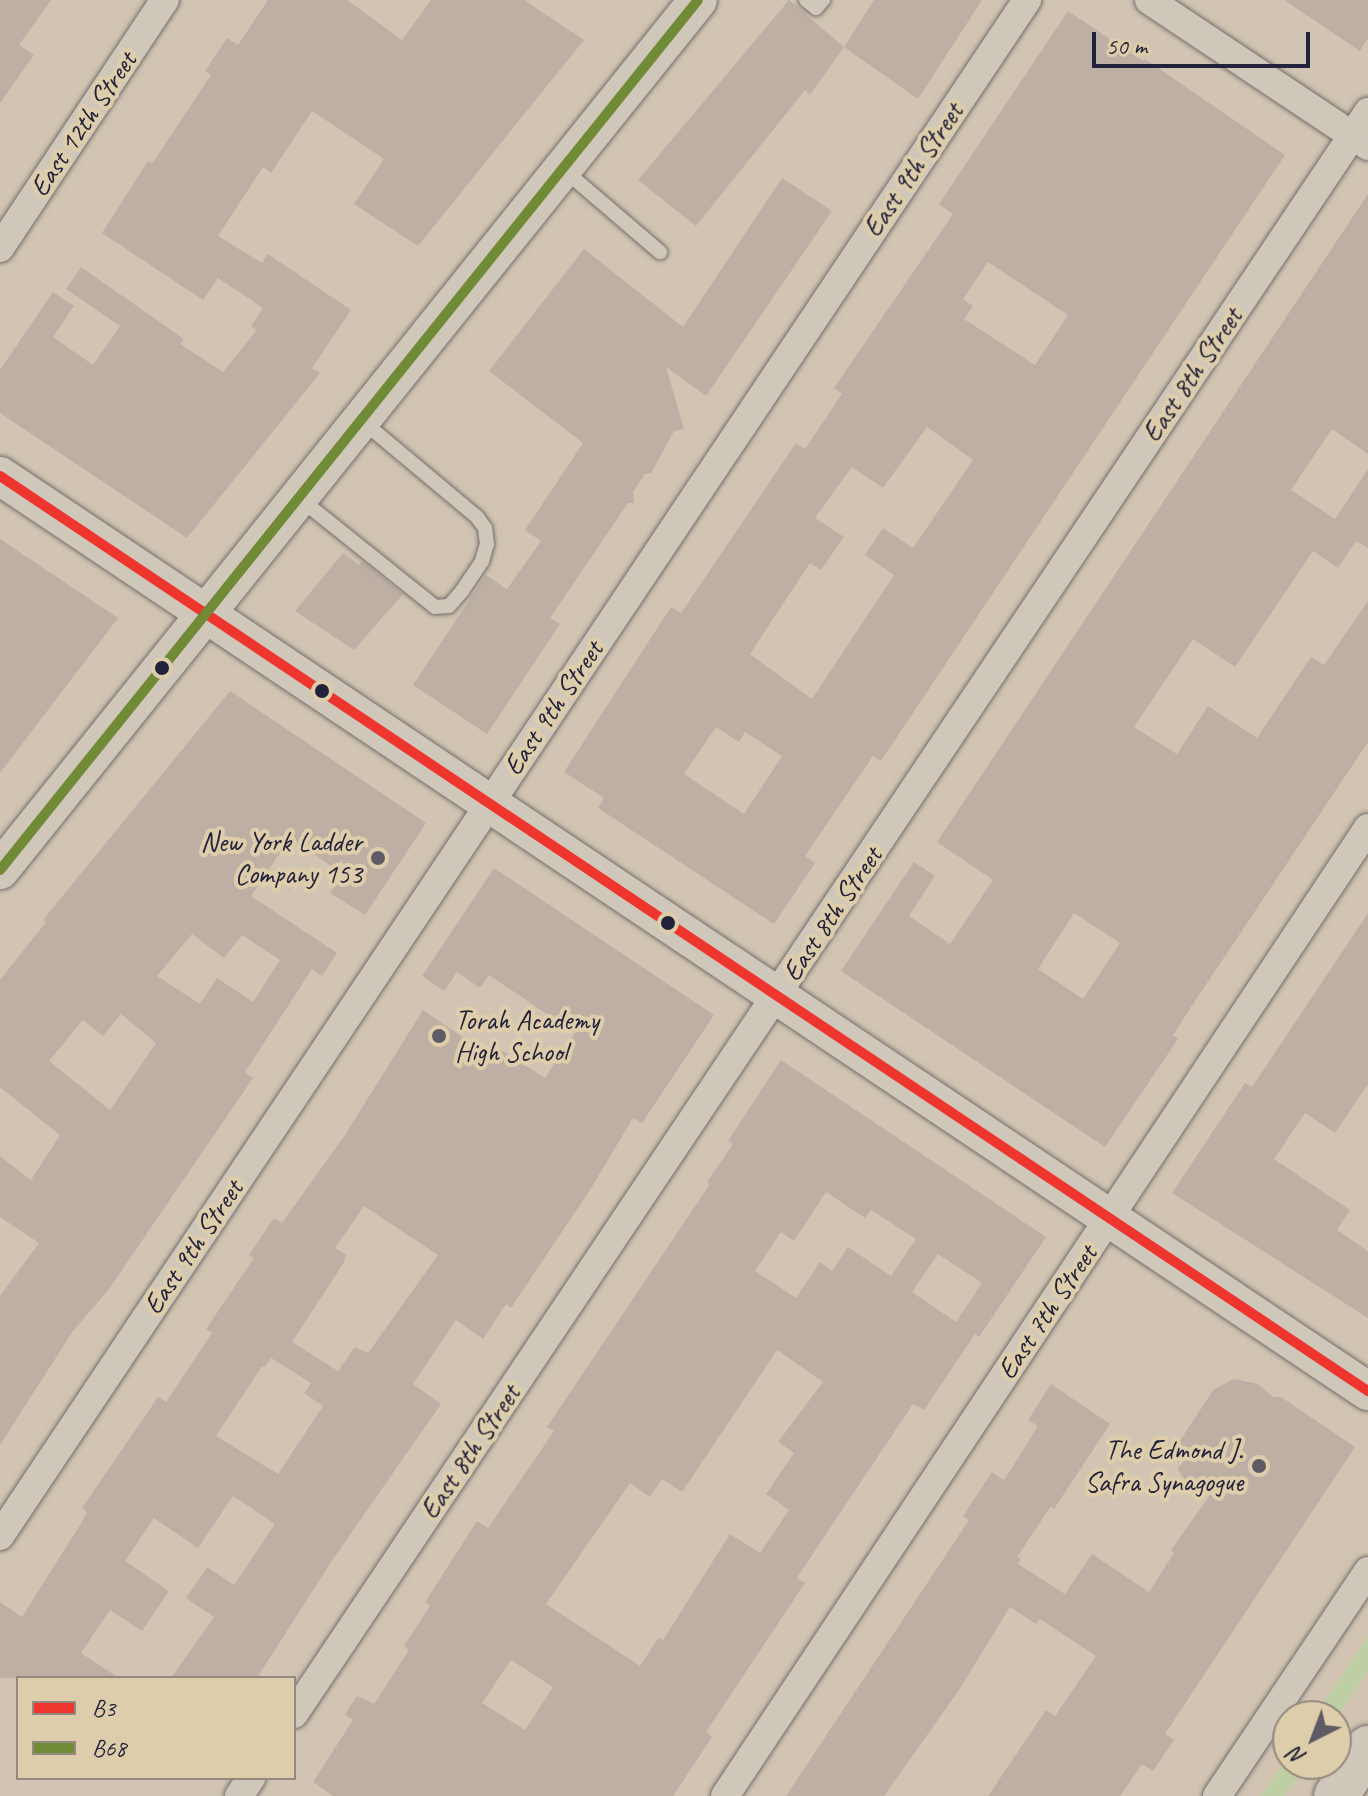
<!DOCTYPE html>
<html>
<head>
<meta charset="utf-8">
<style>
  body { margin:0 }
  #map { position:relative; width:1368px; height:1796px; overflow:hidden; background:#d1c4b2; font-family:Caveat,sans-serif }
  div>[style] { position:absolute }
  .green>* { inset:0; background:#bed0a3 }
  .building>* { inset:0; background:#beafa5 }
  .roads { filter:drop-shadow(0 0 2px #756f6c) drop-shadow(0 0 2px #756f6c) }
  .service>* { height:14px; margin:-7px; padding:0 7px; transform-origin:7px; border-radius:7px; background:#cec7ba }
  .minor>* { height:28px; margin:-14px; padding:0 14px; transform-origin:14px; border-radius:14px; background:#cec7ba }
  .secondary>* { height:38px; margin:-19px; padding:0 19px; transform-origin:19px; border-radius:19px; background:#cec7ba }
  .primary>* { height:44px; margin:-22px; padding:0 22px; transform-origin:22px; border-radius:22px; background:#cec7ba }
  .bus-1>* { height:10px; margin:-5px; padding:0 5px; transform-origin:5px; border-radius:5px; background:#ee352e }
  .bus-2>* { height:10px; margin:-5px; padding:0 5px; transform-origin:5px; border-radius:5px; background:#708a35 }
  .dots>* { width:22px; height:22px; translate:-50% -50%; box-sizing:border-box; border:4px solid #decdaa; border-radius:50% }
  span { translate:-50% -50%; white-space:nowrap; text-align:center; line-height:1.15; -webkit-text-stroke:8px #decdaa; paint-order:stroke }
  .street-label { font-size:28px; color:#22223b }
  .poi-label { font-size:28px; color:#22223b }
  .right { translate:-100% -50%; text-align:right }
  .left { translate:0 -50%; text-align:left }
  .legend { position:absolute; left:16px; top:1676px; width:280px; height:104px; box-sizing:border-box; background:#decdaa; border:2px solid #93897e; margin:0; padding:10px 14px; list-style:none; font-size:24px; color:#22223b }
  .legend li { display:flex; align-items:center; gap:16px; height:40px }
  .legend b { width:40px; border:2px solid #93897e }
  .north { position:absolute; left:1272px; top:1700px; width:80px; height:80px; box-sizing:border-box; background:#decdaa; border:2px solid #93897e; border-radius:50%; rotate:222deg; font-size:22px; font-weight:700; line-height:32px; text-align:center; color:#22223b }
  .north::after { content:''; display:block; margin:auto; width:28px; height:36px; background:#5f5b65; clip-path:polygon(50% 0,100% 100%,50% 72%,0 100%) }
  .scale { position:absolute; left:1092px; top:32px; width:218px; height:36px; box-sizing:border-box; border:4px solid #22223b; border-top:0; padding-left:10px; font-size:24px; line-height:28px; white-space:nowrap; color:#22223b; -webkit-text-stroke:6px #decdaa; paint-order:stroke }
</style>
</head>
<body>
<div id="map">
  <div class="green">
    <i style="clip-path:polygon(1368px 1636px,1368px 1670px,1336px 1718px,1315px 1716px)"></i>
    <i style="clip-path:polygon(1288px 1756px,1288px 1764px,1305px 1764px,1284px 1796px,1261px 1796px)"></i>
  </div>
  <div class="building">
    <i style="clip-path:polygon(0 0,51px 0,19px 45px,34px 55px,0 103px)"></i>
    <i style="clip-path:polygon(268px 0,347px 0,402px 40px,431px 0,524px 0,584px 40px,418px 246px,354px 204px,384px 159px,312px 111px,271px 173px,263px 167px,218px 236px,262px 263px,268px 254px,351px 310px,312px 368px,320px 373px,187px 538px,0 413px,0 370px,53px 292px,74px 306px,53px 337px,93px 365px,120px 326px,66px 289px,81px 267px,184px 339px,180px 344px,223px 372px,257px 330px,251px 326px,263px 308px,218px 278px,203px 300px,102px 233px,148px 161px,152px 164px,211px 75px,205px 71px,227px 38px,238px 45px)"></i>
    <i style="clip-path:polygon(789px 0,844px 47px,810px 95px,805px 90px,696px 226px,638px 180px)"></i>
    <i style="clip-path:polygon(874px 0,982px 0,918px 99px,844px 47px)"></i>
    <i style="clip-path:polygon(1284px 0,1368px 0,1368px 38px,1360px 51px)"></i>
    <i style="clip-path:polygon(evenodd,1068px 11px,1143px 61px,1145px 59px,1285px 155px,881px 761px,873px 756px,805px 856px,815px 863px,774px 924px,598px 808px,604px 798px,564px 772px,671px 607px,681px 613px,796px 443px,805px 449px,842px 394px,834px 388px,953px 214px,939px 204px,1068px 11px,988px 262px,1068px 315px,1035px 365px,964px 319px,973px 306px,963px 299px,988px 262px,1068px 11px,927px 427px,973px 460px,913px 548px,883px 528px,865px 555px,894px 575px,812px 699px,750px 654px,810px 563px,821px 570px,844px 537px,815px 518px,852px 467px,883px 488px,927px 427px,1068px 11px,716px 727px,739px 742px,745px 732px,782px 756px,744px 814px,684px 774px,716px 727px)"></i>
    <i style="clip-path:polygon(782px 178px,832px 211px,706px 396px,666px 367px,684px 429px,674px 431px,651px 473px,645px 474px,633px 492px,634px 503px,628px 503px,550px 618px,560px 624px,487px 734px,413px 685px,486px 575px,507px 589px,541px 541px,525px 530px,583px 443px,489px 371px,584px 249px,683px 327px)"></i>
    <i style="clip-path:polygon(evenodd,1368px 194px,1368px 454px,1332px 429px,1291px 490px,1335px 519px,1368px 469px,1368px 548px,1356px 541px,1338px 568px,1313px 551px,1235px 667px,1193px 639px,1134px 727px,1177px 754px,1208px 706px,1257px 738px,1311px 657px,1324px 665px,1368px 601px,1368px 742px,1191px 1007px,1173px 1035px,1178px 1039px,1105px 1147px,841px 971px,914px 862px,935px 876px,909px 916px,950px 944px,993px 880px,937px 842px,1368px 194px,1074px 913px,1120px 943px,1083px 999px,1038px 969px,1074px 913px)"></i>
    <i style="clip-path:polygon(0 539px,118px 618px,0 773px)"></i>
    <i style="clip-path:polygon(343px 553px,359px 565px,362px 561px,403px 594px,354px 650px,295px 611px)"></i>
    <i style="clip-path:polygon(evenodd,230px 691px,426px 823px,365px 915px,330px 893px,343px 874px,290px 838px,251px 896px,337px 953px,322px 976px,312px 969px,245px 1072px,253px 1078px,109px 1289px,73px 1331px,0 1445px,0 1296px,39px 1243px,0 1217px,0 1156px,31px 1180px,60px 1135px,0 1087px,0 980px,46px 922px,43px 920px,230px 691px,192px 934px,224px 958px,242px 935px,280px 960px,253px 1002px,217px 978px,200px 1004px,157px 976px,192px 934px,230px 691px,121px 1014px,156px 1043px,110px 1110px,49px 1061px,83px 1020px,103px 1036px,121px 1014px)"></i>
    <i style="clip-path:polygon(evenodd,494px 868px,714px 1015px,642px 1123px,633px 1118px,590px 1190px,511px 1308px,506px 1304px,483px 1339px,456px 1320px,413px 1384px,441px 1404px,331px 1562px,257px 1678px,171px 1678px,214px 1617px,186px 1598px,207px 1567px,234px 1585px,275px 1524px,233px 1496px,198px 1548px,154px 1518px,125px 1561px,169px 1591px,142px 1631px,110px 1610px,81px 1653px,119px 1678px,0 1678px,0 1602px,22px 1617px,80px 1525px,87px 1512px,82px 1508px,158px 1397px,166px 1402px,212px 1333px,206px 1329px,254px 1258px,249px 1255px,274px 1218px,282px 1223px,345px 1135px,423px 1010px,492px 1057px,498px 1048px,545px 1078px,575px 1033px,489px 975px,480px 988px,457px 972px,444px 991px,422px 976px,494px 868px,364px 1206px,438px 1255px,368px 1353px,355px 1347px,338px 1371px,292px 1342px,343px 1264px,346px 1255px,335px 1248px,364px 1206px,494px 868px,271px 1358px,311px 1383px,304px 1393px,323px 1406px,278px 1474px,216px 1436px,262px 1366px,265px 1367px,271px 1358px)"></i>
    <i style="clip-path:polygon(1368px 913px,1368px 1084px,1335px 1133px,1305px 1113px,1274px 1159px,1350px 1210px,1337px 1230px,1368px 1251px,1368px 1318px,1172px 1193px,1245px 1083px,1252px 1087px)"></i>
    <i style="clip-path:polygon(evenodd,781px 1060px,1046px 1237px,979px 1337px,975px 1334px,924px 1410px,913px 1404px,826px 1534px,797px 1578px,805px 1583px,706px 1732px,712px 1737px,673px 1796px,333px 1796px,313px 1782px,353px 1720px,345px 1714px,357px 1696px,374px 1704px,409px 1650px,404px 1646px,430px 1606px,425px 1602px,477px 1521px,488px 1528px,554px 1431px,547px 1427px,710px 1184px,707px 1182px,733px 1144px,728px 1141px,781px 1060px,826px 1192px,865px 1218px,871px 1210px,916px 1239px,891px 1276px,848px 1247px,832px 1271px,820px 1262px,796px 1298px,755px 1271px,781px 1232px,794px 1241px,826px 1192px,781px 1060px,938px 1254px,982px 1283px,956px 1322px,912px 1292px,938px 1254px,781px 1060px,777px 1350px,823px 1382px,778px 1442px,794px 1453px,766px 1494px,789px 1510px,760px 1553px,730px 1534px,663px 1640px,659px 1637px,640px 1666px,546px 1604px,630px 1483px,650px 1497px,662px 1479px,682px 1492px,777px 1350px,781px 1060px,511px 1660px,553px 1687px,525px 1730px,482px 1703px,511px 1660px)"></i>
    <i style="clip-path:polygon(1234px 1379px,1258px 1384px,1273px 1397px,1281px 1397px,1355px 1447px,1165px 1734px,1174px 1740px,1153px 1771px,1142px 1764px,1120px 1796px,988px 1796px,1046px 1710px,1055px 1716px,1096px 1656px,1040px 1619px,1036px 1624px,1010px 1607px,959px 1690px,884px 1796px,786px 1796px,969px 1520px,963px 1516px,992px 1472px,1004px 1480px,1018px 1458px,1038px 1426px,1028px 1420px,1051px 1384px,1110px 1424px,1054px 1509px,1051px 1506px,1017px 1557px,1021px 1559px,1018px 1564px,1065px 1594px,1092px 1554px,1149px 1592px,1174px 1553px,1171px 1550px,1210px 1495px,1187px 1483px,1178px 1469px,1179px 1442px,1214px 1389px)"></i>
  </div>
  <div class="roads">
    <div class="service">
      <i style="left:806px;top:0;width:13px;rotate:39deg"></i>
      <i style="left:816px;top:8px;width:11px;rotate:-49deg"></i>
      <i style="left:563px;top:169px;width:128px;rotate:40.6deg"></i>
      <i style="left:299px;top:498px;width:174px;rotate:38.7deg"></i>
      <i style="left:435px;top:607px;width:14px;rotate:-4deg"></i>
      <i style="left:449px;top:606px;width:20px;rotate:-49deg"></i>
      <i style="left:462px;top:591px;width:36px;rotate:-56deg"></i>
      <i style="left:482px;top:561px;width:18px;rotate:-74deg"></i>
      <i style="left:487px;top:544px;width:16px;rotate:-97deg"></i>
      <i style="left:485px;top:528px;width:14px;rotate:-126deg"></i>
      <i style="left:477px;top:517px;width:151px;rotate:-140.1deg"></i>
    </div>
    <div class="minor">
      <i style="left:1149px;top:0;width:263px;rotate:33.7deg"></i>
      <i style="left:0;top:248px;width:298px;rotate:-56.4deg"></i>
      <i style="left:0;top:1536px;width:1848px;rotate:-56.23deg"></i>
      <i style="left:294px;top:1714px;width:1929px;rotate:-56.16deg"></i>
      <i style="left:239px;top:1796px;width:22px;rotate:-56deg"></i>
      <i style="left:725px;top:1796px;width:1162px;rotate:-56.41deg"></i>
      <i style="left:1217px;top:1796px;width:271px;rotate:-56.1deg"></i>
    </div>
    <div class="secondary">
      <i style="left:0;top:476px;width:1646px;rotate:33.78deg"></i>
      <i style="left:0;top:870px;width:1115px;rotate:-51.26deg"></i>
    </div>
    <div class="primary">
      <i style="left:1336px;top:1796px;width:58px;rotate:-56.3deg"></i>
    </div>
  </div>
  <div class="bus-1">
    <i style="left:0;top:476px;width:1646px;rotate:33.78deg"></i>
  </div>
  <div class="bus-2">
    <i style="left:0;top:870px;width:1115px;rotate:-51.26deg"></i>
  </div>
  <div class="dots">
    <i style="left:162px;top:668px;background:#22223b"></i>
    <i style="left:322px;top:691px;background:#22223b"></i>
    <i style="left:378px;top:858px;background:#5f5b65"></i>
    <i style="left:668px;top:923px;background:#22223b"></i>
    <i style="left:439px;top:1036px;background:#5f5b65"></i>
    <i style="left:1259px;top:1466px;background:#5f5b65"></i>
  </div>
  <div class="street-label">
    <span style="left:83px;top:124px;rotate:-56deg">East 12th Street</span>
    <span style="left:913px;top:170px;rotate:-56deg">East 9th Street</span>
    <span style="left:1192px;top:375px;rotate:-56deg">East 8th Street</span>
    <span style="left:553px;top:708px;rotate:-56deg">East 9th Street</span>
    <span style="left:832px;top:914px;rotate:-56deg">East 8th Street</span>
    <span style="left:193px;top:1247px;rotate:-56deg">East 9th Street</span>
    <span style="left:1047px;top:1312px;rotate:-56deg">East 7th Street</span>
    <span style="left:470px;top:1452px;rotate:-56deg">East 8th Street</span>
  </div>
  <div class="poi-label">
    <span class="right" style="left:362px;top:858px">New York Ladder<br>Company 153</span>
    <span class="left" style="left:455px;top:1036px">Torah Academy<br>High School</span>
    <span class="right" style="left:1243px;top:1466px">The Edmond J.<br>Safra Synagogue</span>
  </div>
  <ul class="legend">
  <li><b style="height:10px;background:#ee352e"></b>B3</li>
  <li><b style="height:10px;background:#708a35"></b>B68</li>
  </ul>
  <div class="north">N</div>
  <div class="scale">50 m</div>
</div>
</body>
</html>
